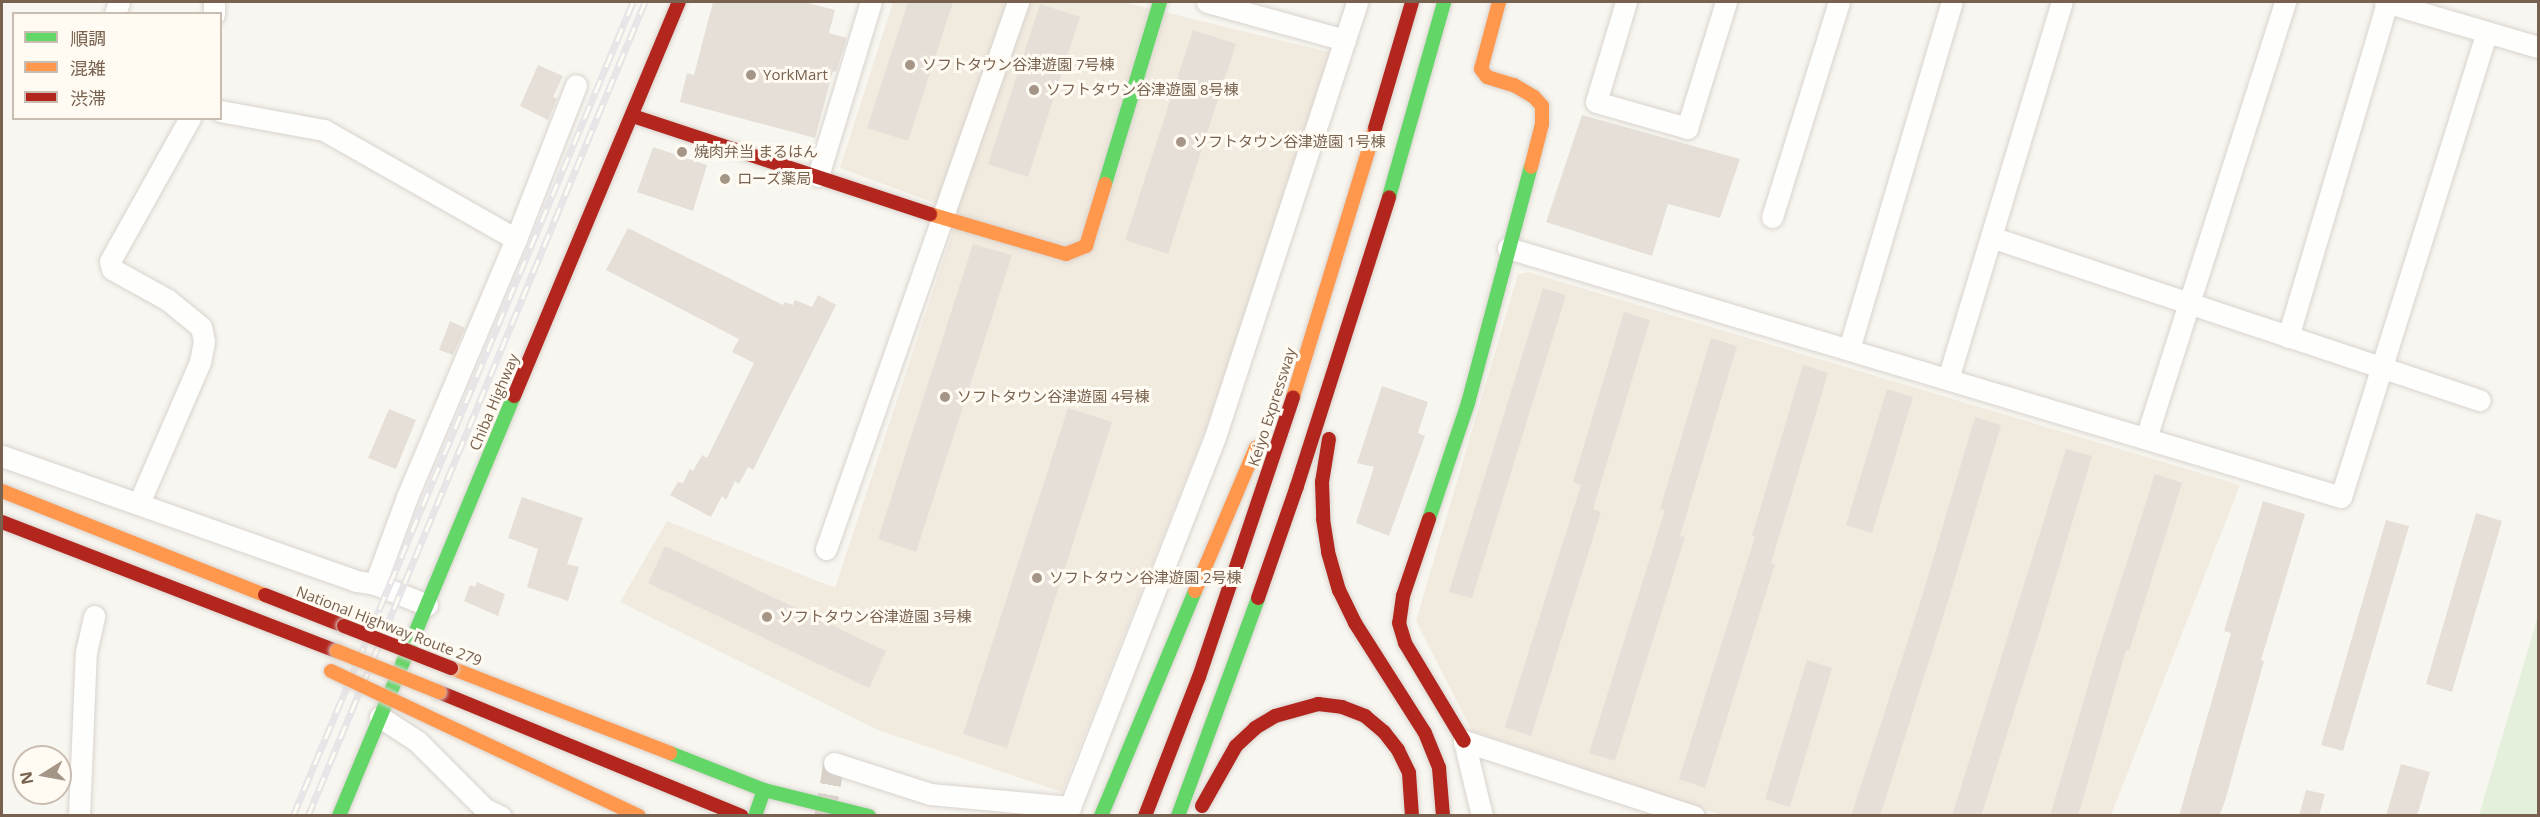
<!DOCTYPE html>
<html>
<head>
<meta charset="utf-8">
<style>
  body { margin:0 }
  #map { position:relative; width:2540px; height:817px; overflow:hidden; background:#f8f6f0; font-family:"Open Sans","Noto Sans JP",sans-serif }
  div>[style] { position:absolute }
  .residential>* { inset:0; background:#f1eade }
  .green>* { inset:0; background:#e4f0db }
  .building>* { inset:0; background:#e5dfd7 }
  .street-tunnel>* { height:21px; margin-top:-10.5px; transform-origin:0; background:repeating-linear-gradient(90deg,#d8d1c8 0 21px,transparent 0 31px) }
  .roads { filter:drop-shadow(0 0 2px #d8d3ce) drop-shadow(0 0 2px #d8d3ce) }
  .street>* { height:21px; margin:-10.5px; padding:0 10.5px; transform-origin:10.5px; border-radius:10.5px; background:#fefefd }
  .fast>* { height:14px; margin:-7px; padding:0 7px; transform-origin:7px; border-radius:7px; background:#63d668 }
  .slow>* { height:14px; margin:-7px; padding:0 7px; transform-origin:7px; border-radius:7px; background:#ff974d }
  .jam>* { height:14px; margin:-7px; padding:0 7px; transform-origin:7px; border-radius:7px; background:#b3261e }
  .rail>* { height:7px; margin-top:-3.5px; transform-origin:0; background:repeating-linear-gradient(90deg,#fffbf3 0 14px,#e7e4e7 0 28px); box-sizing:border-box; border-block:2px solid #e7e4e7 }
  .bridges { filter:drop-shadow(0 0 2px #dad3cc) drop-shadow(0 0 2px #dad3cc) }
  .slow-bridge>* { height:14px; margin:-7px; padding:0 7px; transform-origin:7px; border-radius:7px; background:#ff974d }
  .jam-bridge>* { height:14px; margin:-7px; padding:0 7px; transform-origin:7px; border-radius:7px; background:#b3261e }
  .dots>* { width:16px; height:16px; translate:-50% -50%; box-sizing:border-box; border:3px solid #fffbf3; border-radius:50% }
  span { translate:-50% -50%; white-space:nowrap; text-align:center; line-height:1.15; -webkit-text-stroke:6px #fffbf3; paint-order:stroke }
  .poi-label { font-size:15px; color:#78614e }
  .left { translate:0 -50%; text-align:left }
  .street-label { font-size:15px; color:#78614e }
  .frame { position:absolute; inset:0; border:3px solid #78614e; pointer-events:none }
  .legend { position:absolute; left:12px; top:12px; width:210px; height:108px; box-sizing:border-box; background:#fffbf3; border:2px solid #c9bdb1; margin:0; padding:8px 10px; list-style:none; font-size:18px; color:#78614e }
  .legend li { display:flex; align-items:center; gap:12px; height:30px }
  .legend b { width:30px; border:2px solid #c9bdb1 }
  .north { position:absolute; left:12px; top:745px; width:60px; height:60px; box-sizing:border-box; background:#fffbf3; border:2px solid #c9bdb1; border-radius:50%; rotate:259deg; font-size:16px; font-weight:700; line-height:24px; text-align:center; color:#78614e }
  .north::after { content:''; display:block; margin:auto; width:21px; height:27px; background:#a59587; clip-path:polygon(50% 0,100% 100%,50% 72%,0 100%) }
</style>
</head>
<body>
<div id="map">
  <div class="residential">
    <i style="clip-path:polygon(893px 2px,1123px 2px,1332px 53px,1210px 418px,1062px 792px,878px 730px,620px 602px,667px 521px,835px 588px,959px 212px,840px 168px)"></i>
    <i style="clip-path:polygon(1528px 272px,2240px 485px,2111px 815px,1721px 815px,1472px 731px,1416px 621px,1518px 274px)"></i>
  </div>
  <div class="green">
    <i style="clip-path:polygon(2538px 616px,2538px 815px,2479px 815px)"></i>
  </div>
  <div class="building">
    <i style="clip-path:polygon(713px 2px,804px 2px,835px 10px,829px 33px,847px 38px,836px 72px,833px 71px,815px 138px,680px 102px,687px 73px,694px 75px)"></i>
    <i style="clip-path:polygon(908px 2px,953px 2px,908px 141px,867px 128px)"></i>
    <i style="clip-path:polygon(1040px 4px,1080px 17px,1028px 177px,988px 164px)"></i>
    <i style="clip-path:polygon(1193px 30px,1236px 44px,1168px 254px,1125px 240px)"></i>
    <i style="clip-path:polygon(538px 65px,563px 76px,553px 97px,557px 99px,548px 120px,520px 106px)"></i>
    <i style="clip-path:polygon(1582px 115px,1740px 159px,1720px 218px,1668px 204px,1652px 256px,1546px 222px)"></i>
    <i style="clip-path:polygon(653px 147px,707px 165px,693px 211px,637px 192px)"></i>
    <i style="clip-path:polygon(628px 228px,783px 305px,785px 302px,793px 305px,795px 300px,812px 307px,818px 295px,836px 305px,753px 470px,748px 467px,739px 484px,735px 481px,726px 500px,722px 496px,711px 517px,670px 495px,678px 482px,683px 483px,690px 469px,693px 471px,702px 455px,707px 458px,754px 363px,732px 352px,739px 339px,606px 270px)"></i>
    <i style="clip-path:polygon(973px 244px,1012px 255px,916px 552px,878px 539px)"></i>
    <i style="clip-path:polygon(1543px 288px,1566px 295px,1472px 598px,1449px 592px)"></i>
    <i style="clip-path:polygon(1624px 312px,1650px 320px,1593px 509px,1601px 512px,1531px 736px,1505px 727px,1581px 485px,1573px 482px)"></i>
    <i style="clip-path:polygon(450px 321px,465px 328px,453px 355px,439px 350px)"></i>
    <i style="clip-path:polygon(1711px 338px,1737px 346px,1680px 536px,1685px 537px,1615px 761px,1589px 753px,1665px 510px,1660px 509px)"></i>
    <i style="clip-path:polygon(1803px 365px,1828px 373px,1771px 563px,1775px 564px,1705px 788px,1679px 779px,1755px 537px,1752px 536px)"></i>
    <i style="clip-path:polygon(1382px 386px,1428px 402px,1418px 433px,1425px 436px,1389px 536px,1356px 523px,1374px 467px,1357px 463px)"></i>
    <i style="clip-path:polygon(1887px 389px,1913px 397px,1872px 533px,1846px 525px)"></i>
    <i style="clip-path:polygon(1068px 408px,1112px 422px,1007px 748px,963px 734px)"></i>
    <i style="clip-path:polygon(389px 409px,416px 420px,396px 469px,368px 458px)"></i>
    <i style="clip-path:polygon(1975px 417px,2001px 425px,1952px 588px,1880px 816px,1851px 816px,1921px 600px)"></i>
    <i style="clip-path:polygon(2066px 449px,2092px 456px,2041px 627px,1981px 816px,1952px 816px)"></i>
    <i style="clip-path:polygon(2155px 474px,2182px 483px,2129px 651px,2126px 650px,2078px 816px,2050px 816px,2095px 662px)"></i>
    <i style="clip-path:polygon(522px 497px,583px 518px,567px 564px,579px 567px,568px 601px,527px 587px,538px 549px,508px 538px)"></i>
    <i style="clip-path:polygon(2263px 501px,2305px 514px,2261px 660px,2264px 661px,2225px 801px,2219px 816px,2179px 816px,2231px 633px,2224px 631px)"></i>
    <i style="clip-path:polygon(2476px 513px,2502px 521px,2452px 692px,2426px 684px)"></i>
    <i style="clip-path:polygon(2386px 520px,2409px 526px,2343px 751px,2321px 745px)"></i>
    <i style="clip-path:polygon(665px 546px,886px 651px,869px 688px,648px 583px)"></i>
    <i style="clip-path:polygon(477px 582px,505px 594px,498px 616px,464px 601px,470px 585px,475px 587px)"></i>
    <i style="clip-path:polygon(1807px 660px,1832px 668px,1790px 807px,1765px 799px)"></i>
    <i style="clip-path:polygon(2401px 764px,2430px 772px,2417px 816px,2386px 816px)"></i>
    <i style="clip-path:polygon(2306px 790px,2325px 794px,2319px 816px,2299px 816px)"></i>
  </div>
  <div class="street-tunnel">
    <i style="left:825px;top:815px;width:53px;rotate:-80.2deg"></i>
  </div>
  <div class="roads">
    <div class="street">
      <i style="left:1207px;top:2px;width:143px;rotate:15.4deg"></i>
      <i style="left:1626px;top:2px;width:104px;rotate:106.7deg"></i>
      <i style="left:1596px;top:102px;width:95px;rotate:15.9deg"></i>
      <i style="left:1687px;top:128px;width:132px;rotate:-72.8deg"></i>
      <i style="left:2385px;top:2px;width:159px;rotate:16.4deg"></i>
      <i style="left:115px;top:14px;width:13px;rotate:-72deg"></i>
      <i style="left:214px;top:14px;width:12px;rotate:-90deg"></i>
      <i style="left:220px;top:111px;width:106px;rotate:10.4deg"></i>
      <i style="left:324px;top:130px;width:221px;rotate:29.6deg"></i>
      <i style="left:818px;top:176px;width:182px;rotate:-73.1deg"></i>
      <i style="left:1772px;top:217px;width:225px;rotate:-72.7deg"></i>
      <i style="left:1991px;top:237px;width:515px;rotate:18.47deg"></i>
      <i style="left:1508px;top:248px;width:869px;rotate:16.64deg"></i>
      <i style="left:2341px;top:497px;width:487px;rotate:-72.6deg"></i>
      <i style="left:2288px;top:337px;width:349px;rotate:-73.5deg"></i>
      <i style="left:1849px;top:349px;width:362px;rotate:-73.5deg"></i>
      <i style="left:1948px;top:379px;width:394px;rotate:-73.2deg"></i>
      <i style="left:2146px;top:438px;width:458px;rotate:-72.3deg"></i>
      <i style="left:2px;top:456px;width:375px;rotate:19.4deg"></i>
      <i style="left:356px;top:581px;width:19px;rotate:9deg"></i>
      <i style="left:375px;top:584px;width:93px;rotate:-69.8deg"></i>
      <i style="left:407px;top:497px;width:280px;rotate:-67.1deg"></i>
      <i style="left:516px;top:239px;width:165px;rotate:-68.7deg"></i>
      <i style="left:139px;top:503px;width:154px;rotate:-66.6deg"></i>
      <i style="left:200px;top:362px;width:21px;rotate:-79deg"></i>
      <i style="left:204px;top:341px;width:14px;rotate:-102deg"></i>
      <i style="left:201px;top:327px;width:43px;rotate:-140.7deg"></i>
      <i style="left:168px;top:300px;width:64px;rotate:-151deg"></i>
      <i style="left:112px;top:269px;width:8px;rotate:-104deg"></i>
      <i style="left:110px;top:261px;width:164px;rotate:-60.8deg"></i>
      <i style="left:826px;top:549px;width:580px;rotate:-70.66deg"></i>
      <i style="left:375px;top:584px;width:56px;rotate:22deg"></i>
      <i style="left:380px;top:717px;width:44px;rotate:33deg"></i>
      <i style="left:417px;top:741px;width:96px;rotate:45deg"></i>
      <i style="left:485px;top:809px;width:17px;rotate:25deg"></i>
      <i style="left:1464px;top:741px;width:242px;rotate:18.1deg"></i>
      <i style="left:1464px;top:741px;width:77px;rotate:76.5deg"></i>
      <i style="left:834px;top:763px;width:101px;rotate:17.9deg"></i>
      <i style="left:930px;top:794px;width:141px;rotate:5.3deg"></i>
      <i style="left:1070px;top:807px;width:397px;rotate:-68.6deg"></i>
      <i style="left:1215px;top:437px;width:458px;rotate:-71.9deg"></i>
      <i style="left:79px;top:816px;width:164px;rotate:-87.6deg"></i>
      <i style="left:86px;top:652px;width:37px;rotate:-77deg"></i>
    </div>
    <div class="fast">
      <i style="left:1105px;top:184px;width:190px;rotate:-73.2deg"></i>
      <i style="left:1389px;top:197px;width:203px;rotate:-74.2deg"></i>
      <i style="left:1429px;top:519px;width:122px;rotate:-71.4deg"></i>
      <i style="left:1468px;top:403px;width:244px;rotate:-75.1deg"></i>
      <i style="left:670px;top:753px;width:101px;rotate:21.5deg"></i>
      <i style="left:764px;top:790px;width:28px;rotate:109deg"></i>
      <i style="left:764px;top:790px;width:108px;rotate:13.9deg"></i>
      <i style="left:339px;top:816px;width:455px;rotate:-67.4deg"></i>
      <i style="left:1101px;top:816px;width:244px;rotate:-67.3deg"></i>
      <i style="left:1178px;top:816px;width:232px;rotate:-69.8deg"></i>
    </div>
    <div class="slow">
      <i style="left:1499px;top:2px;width:69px;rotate:105deg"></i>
      <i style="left:1481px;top:69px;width:10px;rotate:53deg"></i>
      <i style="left:1487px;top:77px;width:28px;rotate:17deg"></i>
      <i style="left:1514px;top:85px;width:23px;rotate:31deg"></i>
      <i style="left:1534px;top:97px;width:12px;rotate:48deg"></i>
      <i style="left:1542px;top:106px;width:18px;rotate:90deg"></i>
      <i style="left:1542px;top:124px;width:44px;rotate:104.3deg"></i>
      <i style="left:930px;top:214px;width:142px;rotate:16.4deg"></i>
      <i style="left:1066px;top:254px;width:22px;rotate:-22deg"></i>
      <i style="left:1086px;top:246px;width:65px;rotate:-73deg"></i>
      <i style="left:1293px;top:397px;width:281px;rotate:-73deg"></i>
      <i style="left:2px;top:491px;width:283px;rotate:21.6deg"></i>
      <i style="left:1195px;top:591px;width:156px;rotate:-67deg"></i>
      <i style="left:451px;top:668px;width:235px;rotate:21.2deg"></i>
    </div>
    <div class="jam">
      <i style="left:633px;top:116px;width:313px;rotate:18.3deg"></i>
      <i style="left:1375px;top:128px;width:131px;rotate:-73.6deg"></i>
      <i style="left:514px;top:396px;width:427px;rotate:-67.3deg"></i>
      <i style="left:1329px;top:439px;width:44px;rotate:99.2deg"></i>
      <i style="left:1322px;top:482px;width:37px;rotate:88deg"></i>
      <i style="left:1323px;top:519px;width:33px;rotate:81deg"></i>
      <i style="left:1328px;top:552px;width:40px;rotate:74deg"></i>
      <i style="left:1339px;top:590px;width:37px;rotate:64deg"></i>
      <i style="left:1355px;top:623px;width:130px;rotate:57.5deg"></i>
      <i style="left:1425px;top:733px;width:38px;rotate:68deg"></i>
      <i style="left:1439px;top:768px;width:48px;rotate:85.2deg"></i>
      <i style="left:1429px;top:519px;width:81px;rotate:108.7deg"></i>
      <i style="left:1403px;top:596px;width:27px;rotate:98deg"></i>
      <i style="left:1399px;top:623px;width:21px;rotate:73deg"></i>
      <i style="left:1405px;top:643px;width:114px;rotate:59deg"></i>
      <i style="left:2px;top:522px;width:359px;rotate:21.1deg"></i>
      <i style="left:265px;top:595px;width:85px;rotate:21.4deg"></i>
      <i style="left:1258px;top:598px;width:119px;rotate:-70.8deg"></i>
      <i style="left:1297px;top:486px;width:303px;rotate:-72.3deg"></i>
      <i style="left:439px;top:692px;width:327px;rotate:22.3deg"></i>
      <i style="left:1202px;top:806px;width:69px;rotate:-60.5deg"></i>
      <i style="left:1236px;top:746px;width:26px;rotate:-43deg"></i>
      <i style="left:1255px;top:728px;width:23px;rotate:-31deg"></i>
      <i style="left:1275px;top:716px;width:45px;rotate:-15.6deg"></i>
      <i style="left:1318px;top:704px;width:24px;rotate:7deg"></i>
      <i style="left:1342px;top:707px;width:25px;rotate:21deg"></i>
      <i style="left:1365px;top:716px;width:25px;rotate:40deg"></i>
      <i style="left:1384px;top:732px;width:23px;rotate:52deg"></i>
      <i style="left:1398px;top:750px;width:25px;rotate:64deg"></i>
      <i style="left:1409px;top:773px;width:43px;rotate:86deg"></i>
      <i style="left:1145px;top:816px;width:149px;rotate:-68.8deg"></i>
      <i style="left:1199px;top:677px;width:295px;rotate:-71.4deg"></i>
    </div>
  </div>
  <div class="rail">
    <i style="left:293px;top:816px;width:882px;rotate:-67.33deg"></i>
    <i style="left:308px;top:816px;width:881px;rotate:-67.51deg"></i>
  </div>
  <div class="bridges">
    <div class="slow-bridge">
      <i style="left:337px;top:651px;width:110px;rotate:21.9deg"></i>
      <i style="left:331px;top:671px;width:340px;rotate:25.2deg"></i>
    </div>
    <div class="jam-bridge">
      <i style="left:344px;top:626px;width:115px;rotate:21.4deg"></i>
    </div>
  </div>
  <div class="dots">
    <i style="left:910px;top:65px;background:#a59587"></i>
    <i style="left:751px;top:75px;background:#a59587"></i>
    <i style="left:1034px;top:90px;background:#a59587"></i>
    <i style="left:1181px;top:142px;background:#a59587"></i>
    <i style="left:682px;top:152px;background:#a59587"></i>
    <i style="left:725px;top:179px;background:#a59587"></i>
    <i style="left:945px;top:397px;background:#a59587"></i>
    <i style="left:1037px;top:578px;background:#a59587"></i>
    <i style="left:767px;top:617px;background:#a59587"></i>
  </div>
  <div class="poi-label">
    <span class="left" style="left:922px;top:65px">ソフトタウン谷津遊園 7号棟</span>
    <span class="left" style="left:763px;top:75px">YorkMart</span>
    <span class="left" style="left:1046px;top:90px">ソフトタウン谷津遊園 8号棟</span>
    <span class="left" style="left:1193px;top:142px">ソフトタウン谷津遊園 1号棟</span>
    <span class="left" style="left:694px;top:152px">焼肉弁当 まるはん</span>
    <span class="left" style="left:737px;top:179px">ローズ薬局</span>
    <span class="left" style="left:957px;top:397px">ソフトタウン谷津遊園 4号棟</span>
    <span class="left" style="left:1049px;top:578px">ソフトタウン谷津遊園 2号棟</span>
    <span class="left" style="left:779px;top:617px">ソフトタウン谷津遊園 3号棟</span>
  </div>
  <div class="street-label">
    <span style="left:494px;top:402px;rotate:-67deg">Chiba Highway</span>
    <span style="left:1272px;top:407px;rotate:-72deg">Keiyo Expressway</span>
    <span style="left:389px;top:626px;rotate:21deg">National Highway Route 279</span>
  </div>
  <div class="frame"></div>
  <ul class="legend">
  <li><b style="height:8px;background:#63d668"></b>順調</li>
  <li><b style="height:8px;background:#ff974d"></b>混雑</li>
  <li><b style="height:8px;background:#b3261e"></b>渋滞</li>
  </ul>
  <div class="north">N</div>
</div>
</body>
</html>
